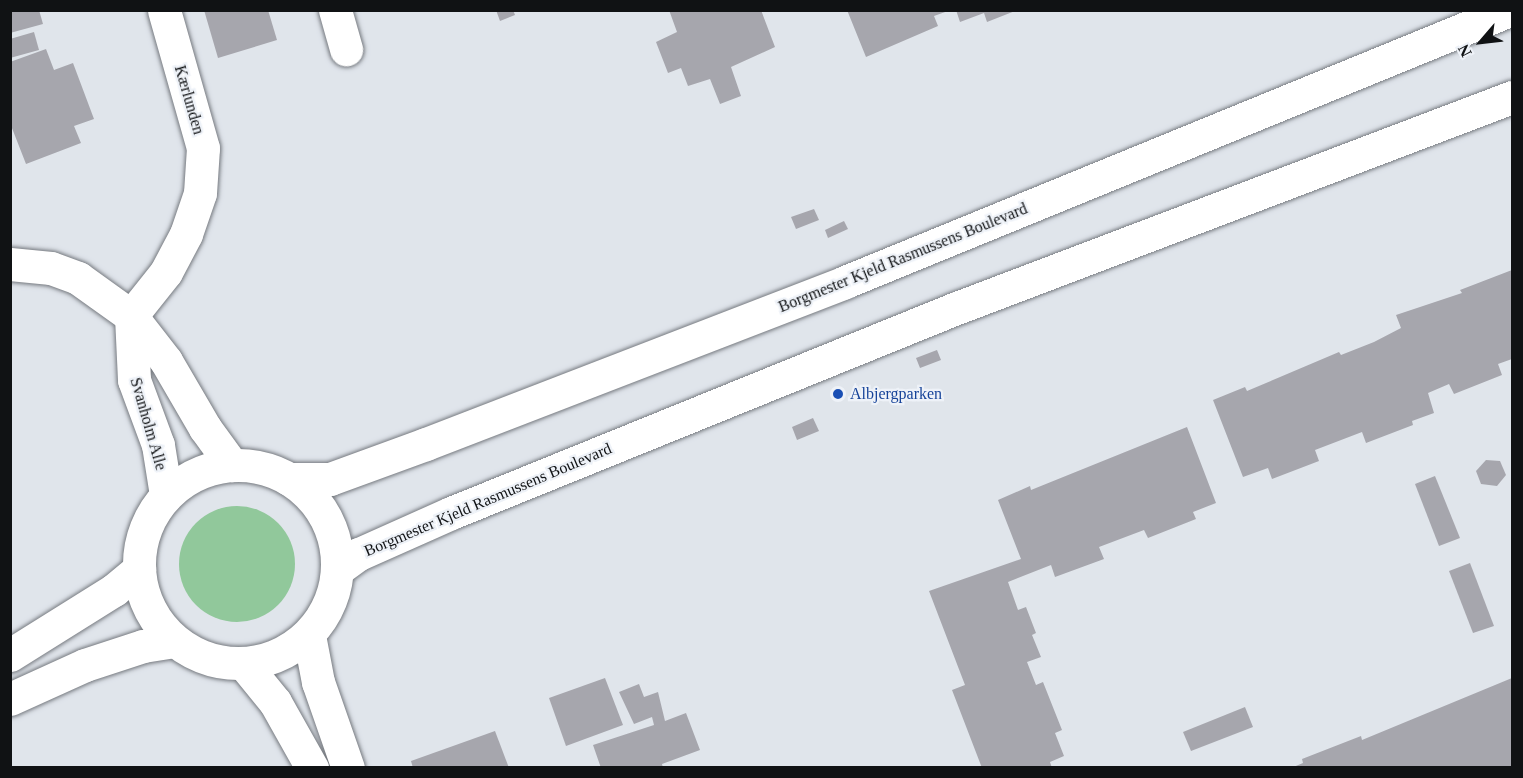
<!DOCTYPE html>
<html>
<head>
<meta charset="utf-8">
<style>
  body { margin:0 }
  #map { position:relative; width:1523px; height:778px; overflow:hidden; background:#e0e5eb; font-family:Georgia,serif }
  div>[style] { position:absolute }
  .green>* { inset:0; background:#91c89b }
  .round { border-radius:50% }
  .building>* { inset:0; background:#a6a6ad }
  .roads { filter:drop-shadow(0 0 2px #767a80) drop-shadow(0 0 2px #767a80) }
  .street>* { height:33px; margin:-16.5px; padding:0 16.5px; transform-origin:16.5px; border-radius:16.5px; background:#fff }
  .secondary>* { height:33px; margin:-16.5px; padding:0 16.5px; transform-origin:16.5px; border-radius:16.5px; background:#fff }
  .secondary>.ring { margin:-16.5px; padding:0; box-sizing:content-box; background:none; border:33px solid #fff; border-radius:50% }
  .dots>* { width:16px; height:16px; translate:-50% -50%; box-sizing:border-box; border:3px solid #eef2f8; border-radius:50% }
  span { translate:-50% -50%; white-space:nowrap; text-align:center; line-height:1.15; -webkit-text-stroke:4.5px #eef2f8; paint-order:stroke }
  .street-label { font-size:16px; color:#101214 }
  .transit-label { font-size:16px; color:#164399 }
  .left { translate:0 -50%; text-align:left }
  .frame { position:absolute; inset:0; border:12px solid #101214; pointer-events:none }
  .north { position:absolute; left:1451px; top:12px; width:60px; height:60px; -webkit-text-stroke:4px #eef2f8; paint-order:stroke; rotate:242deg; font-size:16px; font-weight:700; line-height:24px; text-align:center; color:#101214 }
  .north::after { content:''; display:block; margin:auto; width:21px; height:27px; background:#101214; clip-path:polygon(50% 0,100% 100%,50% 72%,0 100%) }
</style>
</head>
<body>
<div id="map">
  <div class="green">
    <i class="round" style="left:179px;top:506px;width:116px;height:116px"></i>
  </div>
  <div class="building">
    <i style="clip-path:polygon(10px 10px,39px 10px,43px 24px,10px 33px)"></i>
    <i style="clip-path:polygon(204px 10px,268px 10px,277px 40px,218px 58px)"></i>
    <i style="clip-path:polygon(496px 10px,513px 10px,515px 15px,500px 21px)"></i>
    <i style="clip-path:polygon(669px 10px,761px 10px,775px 47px,731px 67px,741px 96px,720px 104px,710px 79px,688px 86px,681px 68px,668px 73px,656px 42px,677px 32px)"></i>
    <i style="clip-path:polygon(847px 10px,948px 10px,948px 11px,934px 16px,938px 26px,866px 57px)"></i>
    <i style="clip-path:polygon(956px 10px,1015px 10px,1015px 11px,987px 22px,984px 13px,960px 22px)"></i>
    <i style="clip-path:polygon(34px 32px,39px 50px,10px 58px,10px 39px)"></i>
    <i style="clip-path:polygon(46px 49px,54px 70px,73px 63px,94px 119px,74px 126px,81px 143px,26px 164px,10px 123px,10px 62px)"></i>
    <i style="clip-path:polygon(814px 209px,819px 220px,796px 229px,791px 217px)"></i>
    <i style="clip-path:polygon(844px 221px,848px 229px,828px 238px,825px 230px)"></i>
    <i style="clip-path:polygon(1512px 270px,1512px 359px,1498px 364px,1502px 375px,1454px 394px,1449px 384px,1428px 393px,1434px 413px,1412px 421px,1413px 425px,1366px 443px,1362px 432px,1315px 450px,1319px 461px,1272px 479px,1268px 468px,1243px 477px,1213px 400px,1245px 387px,1247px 391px,1339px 352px,1341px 355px,1374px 342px,1401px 328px,1396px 315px,1462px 293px,1460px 290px)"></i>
    <i style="clip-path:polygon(937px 350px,941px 360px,920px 368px,916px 358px)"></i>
    <i style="clip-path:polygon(813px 418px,819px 431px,797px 440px,792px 427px)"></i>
    <i style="clip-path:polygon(1187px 427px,1216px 503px,1193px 512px,1196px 519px,1148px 538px,1144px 530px,1099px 547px,1104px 559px,1055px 577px,1051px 565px,1008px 582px,1018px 610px,1026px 607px,1036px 633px,1032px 635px,1041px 657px,1027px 662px,1036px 685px,1043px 682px,1062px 730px,1055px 733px,1064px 756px,1050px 762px,1052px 768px,982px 768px,952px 690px,965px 685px,929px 591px,1021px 559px,998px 500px,1030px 486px,1031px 490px)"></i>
    <i style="clip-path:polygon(1486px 460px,1500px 461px,1506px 475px,1497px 486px,1481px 484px,1476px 471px)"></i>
    <i style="clip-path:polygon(1435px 476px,1460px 538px,1439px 546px,1415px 484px)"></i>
    <i style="clip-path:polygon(1470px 563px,1494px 626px,1473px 633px,1449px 571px)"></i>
    <i style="clip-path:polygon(605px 678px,623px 725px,566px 746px,549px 698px)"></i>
    <i style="clip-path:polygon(1512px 678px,1512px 768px,1291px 768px,1303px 763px,1302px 759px,1361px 736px,1362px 740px)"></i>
    <i style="clip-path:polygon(639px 684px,644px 697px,658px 692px,665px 721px,686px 713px,700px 750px,662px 764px,663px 768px,601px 768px,593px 745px,654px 725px,652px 717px,634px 724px,619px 692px)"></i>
    <i style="clip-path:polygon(1245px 707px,1253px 727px,1191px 751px,1183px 732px)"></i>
    <i style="clip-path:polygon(495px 731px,509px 768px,413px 768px,411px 761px)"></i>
  </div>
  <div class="roads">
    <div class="street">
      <i style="left:335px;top:10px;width:41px;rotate:74.2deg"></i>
      <i style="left:10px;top:264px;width:41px;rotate:5.6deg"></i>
      <i style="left:51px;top:268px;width:29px;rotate:20deg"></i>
      <i style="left:78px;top:278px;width:65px;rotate:35.6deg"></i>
      <i style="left:131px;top:316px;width:57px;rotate:52.1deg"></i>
      <i style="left:166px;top:361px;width:78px;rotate:59.8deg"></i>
      <i style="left:205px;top:428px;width:46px;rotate:53.9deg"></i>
      <i style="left:131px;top:316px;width:56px;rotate:-51.5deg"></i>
      <i style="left:166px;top:272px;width:43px;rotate:-62.2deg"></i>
      <i style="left:186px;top:234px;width:43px;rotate:-71.1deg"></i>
      <i style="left:200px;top:193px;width:45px;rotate:-86.2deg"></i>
      <i style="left:203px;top:148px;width:143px;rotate:-105.8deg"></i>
      <i style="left:131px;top:316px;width:64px;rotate:87.3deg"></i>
      <i style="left:134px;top:380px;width:69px;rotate:69.7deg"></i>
      <i style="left:158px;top:445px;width:51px;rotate:80.9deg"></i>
      <i style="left:309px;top:635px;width:48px;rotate:79.2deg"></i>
      <i style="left:318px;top:682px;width:91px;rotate:70.8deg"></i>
      <i style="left:244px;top:664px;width:49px;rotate:50.8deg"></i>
      <i style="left:275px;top:702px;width:76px;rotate:60.7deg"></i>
    </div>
    <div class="secondary">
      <i class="ring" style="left:139px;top:465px;width:165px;height:165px"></i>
      <i style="left:289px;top:479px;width:41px"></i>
      <i style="left:330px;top:479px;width:102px;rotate:-20deg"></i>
      <i style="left:426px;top:444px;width:449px;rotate:-21.1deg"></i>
      <i style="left:845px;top:282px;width:718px;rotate:-22.25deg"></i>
      <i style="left:338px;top:569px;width:26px;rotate:-36deg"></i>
      <i style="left:359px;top:554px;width:101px;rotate:-24deg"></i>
      <i style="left:451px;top:513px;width:543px;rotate:-22.08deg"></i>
      <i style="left:954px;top:309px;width:597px;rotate:-20.8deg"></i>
      <i style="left:10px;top:655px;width:123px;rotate:-32deg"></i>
      <i style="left:114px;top:590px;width:33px;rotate:-40deg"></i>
      <i style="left:10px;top:699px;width:82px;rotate:-24.4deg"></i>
      <i style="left:85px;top:665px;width:61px;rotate:-18.1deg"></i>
      <i style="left:143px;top:646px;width:32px;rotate:-9deg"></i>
    </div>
  </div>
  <div class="dots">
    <i style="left:838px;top:394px;background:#1a4fb4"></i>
  </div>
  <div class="street-label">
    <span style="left:189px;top:100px;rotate:74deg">Kærlunden</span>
    <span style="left:903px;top:258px;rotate:-22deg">Borgmester Kjeld Rasmussens Boulevard</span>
    <span style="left:148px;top:424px;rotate:74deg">Svanholm Alle</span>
    <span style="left:488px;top:500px;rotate:-23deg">Borgmester Kjeld Rasmussens Boulevard</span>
  </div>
  <div class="transit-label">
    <span class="left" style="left:850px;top:394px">Albjergparken</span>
  </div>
  <div class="frame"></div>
  <div class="north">N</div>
</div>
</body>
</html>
